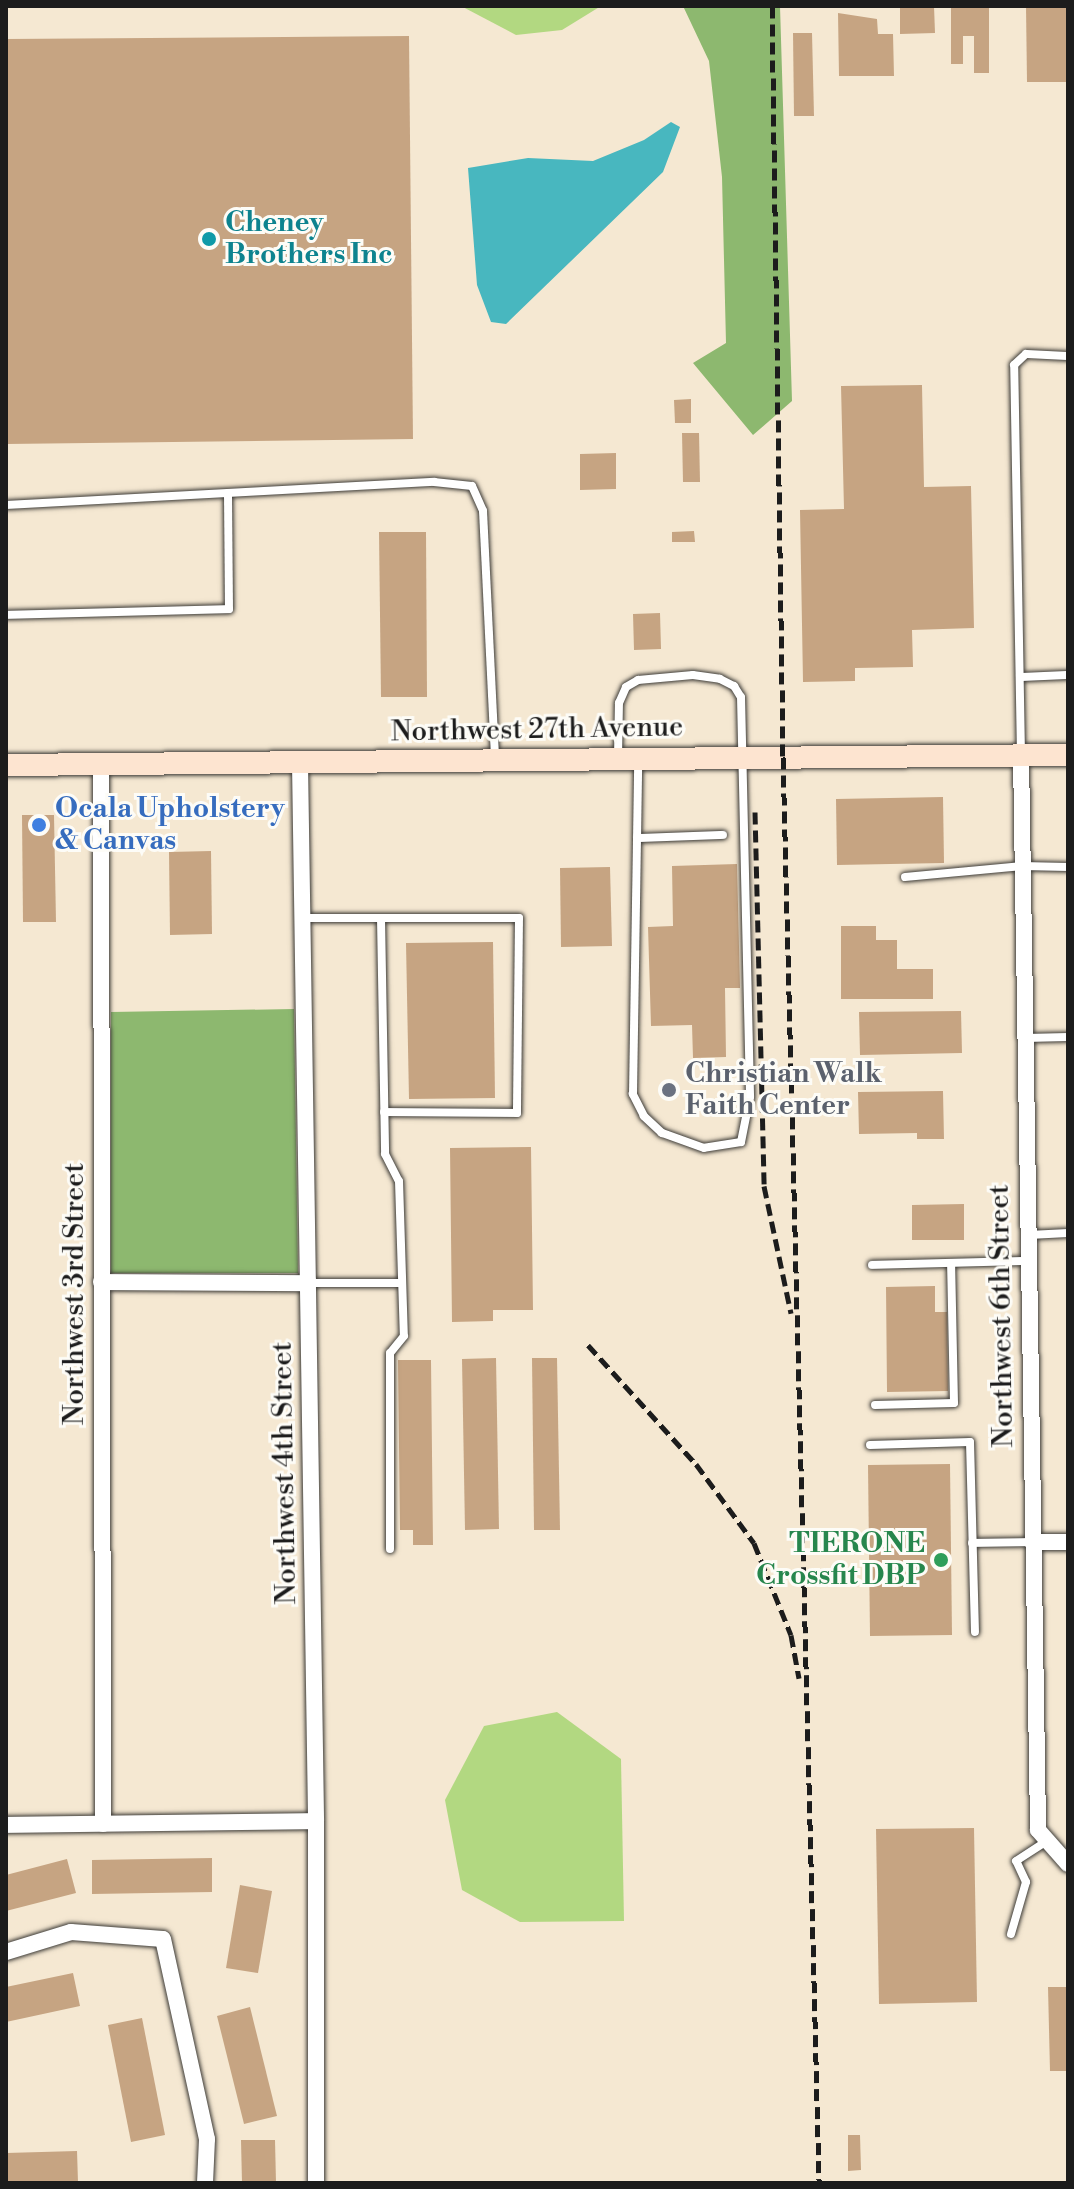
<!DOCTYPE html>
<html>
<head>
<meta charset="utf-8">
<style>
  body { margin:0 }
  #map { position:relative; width:1074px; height:2189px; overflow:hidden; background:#f5e8d2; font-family:"Libre Bodoni",serif }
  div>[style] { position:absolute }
  .green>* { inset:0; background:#b2d881 }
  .forest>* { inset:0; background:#8db86f }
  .water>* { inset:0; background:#48b7bf }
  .building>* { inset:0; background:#c6a482 }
  .roads { filter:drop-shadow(0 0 2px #3d3b37) drop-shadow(0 0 2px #3d3b37) }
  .service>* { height:8px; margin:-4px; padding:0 4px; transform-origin:4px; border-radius:4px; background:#fff }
  .minor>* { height:16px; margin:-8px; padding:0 8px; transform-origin:8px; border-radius:8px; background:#fff }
  .secondary>* { height:22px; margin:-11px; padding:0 11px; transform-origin:11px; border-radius:11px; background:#fde4d0 }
  .rail>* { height:5px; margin-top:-2.5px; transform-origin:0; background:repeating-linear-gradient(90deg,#1c1c1c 0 12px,transparent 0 18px) }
  .dots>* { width:22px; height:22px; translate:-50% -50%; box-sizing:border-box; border:4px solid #fdfcf7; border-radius:50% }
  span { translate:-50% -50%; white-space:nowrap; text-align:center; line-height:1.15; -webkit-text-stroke:6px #fdfcf7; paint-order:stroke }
  .culture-label { font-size:28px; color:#0d838f; font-weight:700 }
  .left { translate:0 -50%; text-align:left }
  .street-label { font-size:28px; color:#1c1c1c }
  .shop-label { font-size:28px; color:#366cbe; font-weight:700 }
  .worship-label { font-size:28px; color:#5b616d; font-weight:700 }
  .leisure-label { font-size:28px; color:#27864d; font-weight:700 }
  .right { translate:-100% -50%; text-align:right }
  .frame { position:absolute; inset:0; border:8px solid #1c1c1c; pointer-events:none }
</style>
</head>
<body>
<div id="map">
  <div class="green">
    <i style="clip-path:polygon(461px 6px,601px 6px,562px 30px,516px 35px)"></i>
    <i style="clip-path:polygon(557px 1712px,621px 1759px,624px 1921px,520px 1922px,462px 1890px,445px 1800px,484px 1726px)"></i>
  </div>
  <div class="forest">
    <i style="clip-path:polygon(683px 6px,780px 6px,792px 401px,753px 435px,693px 363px,726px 343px,722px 177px,709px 61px)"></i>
    <i style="clip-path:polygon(294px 1009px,298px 1273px,111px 1273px,111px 1012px)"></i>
  </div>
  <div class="water">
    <i style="clip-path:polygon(671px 122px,680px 127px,663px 172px,506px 324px,491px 322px,477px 285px,468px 168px,528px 158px,593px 161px,644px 140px)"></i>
  </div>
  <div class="building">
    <i style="clip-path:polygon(900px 6px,934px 6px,935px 33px,900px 34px)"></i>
    <i style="clip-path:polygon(951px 6px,989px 6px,989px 73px,974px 73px,974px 36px,963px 36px,963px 64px,951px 64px)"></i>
    <i style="clip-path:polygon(1026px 6px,1068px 6px,1068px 82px,1027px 82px)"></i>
    <i style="clip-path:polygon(838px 13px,877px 19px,878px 34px,893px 34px,894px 76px,839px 76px)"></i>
    <i style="clip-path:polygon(793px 33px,812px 33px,814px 116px,794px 116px)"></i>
    <i style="clip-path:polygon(409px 36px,413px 439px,6px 444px,6px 39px)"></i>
    <i style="clip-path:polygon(922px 385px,924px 487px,971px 486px,974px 628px,912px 630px,913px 667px,855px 668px,855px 681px,803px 682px,800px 510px,844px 509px,841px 386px)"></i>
    <i style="clip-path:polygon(691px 399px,691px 423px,675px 423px,674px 400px)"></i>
    <i style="clip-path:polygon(682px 433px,699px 433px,700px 482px,683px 482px)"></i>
    <i style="clip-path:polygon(616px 453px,616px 489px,580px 490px,580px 454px)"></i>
    <i style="clip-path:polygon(694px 531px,695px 542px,672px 542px,672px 532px)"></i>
    <i style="clip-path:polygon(379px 532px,426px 532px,427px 697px,381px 697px)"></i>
    <i style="clip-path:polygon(660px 613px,661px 649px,634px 650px,633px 614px)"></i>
    <i style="clip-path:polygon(943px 797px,944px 863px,837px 865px,836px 799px)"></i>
    <i style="clip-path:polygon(22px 815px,54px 815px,56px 922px,23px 922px)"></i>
    <i style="clip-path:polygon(211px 851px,212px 934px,170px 935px,169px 852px)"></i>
    <i style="clip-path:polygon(737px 864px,740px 988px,725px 988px,726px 1057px,693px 1058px,692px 1025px,651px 1026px,648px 927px,673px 926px,672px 866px)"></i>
    <i style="clip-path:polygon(610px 867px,612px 946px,561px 947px,560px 868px)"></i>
    <i style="clip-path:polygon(841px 926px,876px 926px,876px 940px,897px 940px,897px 969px,933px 969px,933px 999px,841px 999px)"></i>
    <i style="clip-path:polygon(493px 942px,495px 1098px,409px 1099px,406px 943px)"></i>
    <i style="clip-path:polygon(961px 1011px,962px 1053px,860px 1055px,859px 1012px)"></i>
    <i style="clip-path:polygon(943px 1091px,944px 1139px,917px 1139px,917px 1133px,859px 1134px,858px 1092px)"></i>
    <i style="clip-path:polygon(531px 1147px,533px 1310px,493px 1310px,493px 1321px,452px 1322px,450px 1148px)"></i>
    <i style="clip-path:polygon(964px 1204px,964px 1240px,912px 1240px,912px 1205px)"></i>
    <i style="clip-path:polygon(935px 1286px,935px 1312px,947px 1312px,948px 1391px,887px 1392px,886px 1287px)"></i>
    <i style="clip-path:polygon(496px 1358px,499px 1529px,465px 1530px,462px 1359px)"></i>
    <i style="clip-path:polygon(532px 1358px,557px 1358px,560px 1530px,534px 1530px)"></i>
    <i style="clip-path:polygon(398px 1360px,431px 1360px,433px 1545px,413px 1545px,413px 1530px,400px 1530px)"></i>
    <i style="clip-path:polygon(950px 1464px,952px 1635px,870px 1636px,868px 1465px)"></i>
    <i style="clip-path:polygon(974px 1828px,977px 2002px,879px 2004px,876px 1829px)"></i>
    <i style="clip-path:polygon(212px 1858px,212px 1892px,92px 1894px,92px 1860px)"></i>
    <i style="clip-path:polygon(67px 1859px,76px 1893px,6px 1911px,6px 1875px)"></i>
    <i style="clip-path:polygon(240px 1885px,272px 1891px,258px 1973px,226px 1968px)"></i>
    <i style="clip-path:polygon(73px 1973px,80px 2006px,6px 2022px,6px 1987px)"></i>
    <i style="clip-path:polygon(1048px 1987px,1068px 1987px,1068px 2071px,1050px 2071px)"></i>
    <i style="clip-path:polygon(250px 2007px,277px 2116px,244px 2124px,217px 2016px)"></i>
    <i style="clip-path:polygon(142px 2018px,165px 2135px,131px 2142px,108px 2025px)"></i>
    <i style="clip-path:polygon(848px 2135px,860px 2135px,861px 2170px,848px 2171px)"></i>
    <i style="clip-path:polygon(241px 2140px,275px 2140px,276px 2183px,242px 2183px)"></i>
    <i style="clip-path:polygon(77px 2151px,78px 2183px,6px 2183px,6px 2153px)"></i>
  </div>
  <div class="roads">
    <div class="service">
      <i style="left:6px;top:505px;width:429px;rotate:-3.1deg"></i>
      <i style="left:434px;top:482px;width:38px;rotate:6deg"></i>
      <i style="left:472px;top:486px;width:27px;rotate:66deg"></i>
      <i style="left:483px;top:511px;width:249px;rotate:87.2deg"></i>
      <i style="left:6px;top:615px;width:223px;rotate:-1.5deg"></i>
      <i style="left:229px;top:609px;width:116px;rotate:-90.5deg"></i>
      <i style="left:1020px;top:677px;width:48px;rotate:-2.4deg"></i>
      <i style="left:1021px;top:755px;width:390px;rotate:-91deg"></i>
      <i style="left:1014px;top:365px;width:16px;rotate:-43deg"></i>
      <i style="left:1026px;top:354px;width:42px;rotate:2.7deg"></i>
      <i style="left:618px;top:758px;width:55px;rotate:-89deg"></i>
      <i style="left:619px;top:703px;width:17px;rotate:-66deg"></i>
      <i style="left:626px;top:687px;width:14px;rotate:-30deg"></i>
      <i style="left:638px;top:680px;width:55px;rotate:-5.2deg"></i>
      <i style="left:693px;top:675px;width:27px;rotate:8deg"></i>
      <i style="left:720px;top:679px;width:16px;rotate:27deg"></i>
      <i style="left:734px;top:686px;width:13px;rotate:58deg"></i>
      <i style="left:741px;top:697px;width:400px;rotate:88.7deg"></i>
      <i style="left:750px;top:1097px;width:46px;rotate:101.3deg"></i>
      <i style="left:741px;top:1142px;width:37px;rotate:171deg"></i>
      <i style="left:704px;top:1148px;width:45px;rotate:-160.3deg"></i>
      <i style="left:662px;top:1133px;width:25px;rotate:-137deg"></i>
      <i style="left:644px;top:1116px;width:25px;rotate:-117deg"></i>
      <i style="left:633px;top:1094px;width:333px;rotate:-89.1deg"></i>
      <i style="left:637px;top:838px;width:86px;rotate:-2deg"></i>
      <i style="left:905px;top:877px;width:118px;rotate:-5.4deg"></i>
      <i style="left:1022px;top:866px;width:46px;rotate:1.2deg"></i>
      <i style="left:303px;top:918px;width:216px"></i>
      <i style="left:519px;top:918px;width:195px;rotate:90.6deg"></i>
      <i style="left:517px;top:1113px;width:133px;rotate:-179.6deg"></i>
      <i style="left:381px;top:918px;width:236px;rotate:89deg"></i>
      <i style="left:385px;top:1154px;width:30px;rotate:63deg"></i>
      <i style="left:399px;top:1181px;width:155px;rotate:88.2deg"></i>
      <i style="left:404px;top:1336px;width:22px;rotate:129deg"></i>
      <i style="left:390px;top:1353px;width:196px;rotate:90deg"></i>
      <i style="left:1025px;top:1038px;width:43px;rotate:-1.3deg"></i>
      <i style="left:1029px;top:1235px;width:39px;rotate:-3deg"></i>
      <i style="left:872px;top:1265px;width:156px;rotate:-1.5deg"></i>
      <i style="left:309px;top:1283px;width:93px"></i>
      <i style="left:875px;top:1405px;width:79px;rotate:-1.5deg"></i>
      <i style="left:954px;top:1403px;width:140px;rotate:-91.2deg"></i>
      <i style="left:870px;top:1445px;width:100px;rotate:-1.7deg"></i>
      <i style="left:970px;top:1442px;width:190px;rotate:88.5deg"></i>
      <i style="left:972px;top:1543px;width:60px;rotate:-1deg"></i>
      <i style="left:1011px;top:1934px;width:54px;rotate:-73.9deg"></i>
      <i style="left:1026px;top:1882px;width:23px;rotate:-115deg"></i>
      <i style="left:1016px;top:1861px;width:37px;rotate:-33deg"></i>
    </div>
    <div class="minor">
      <i style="left:1021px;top:755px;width:1075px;rotate:89.09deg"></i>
      <i style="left:1038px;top:1830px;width:45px;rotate:48.6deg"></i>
      <i style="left:101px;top:763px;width:1061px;rotate:89.89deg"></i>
      <i style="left:300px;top:763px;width:1058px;rotate:89.13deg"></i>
      <i style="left:316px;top:1821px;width:362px;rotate:90deg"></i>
      <i style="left:101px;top:1282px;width:208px;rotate:0.3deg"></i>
      <i style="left:1032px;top:1542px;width:36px"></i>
      <i style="left:6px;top:1825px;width:310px;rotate:-0.7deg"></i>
      <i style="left:6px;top:1952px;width:68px;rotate:-17.1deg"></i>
      <i style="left:71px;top:1932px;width:92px;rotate:4.4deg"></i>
      <i style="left:163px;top:1939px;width:205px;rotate:77.6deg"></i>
      <i style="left:207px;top:2139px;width:44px;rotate:92.6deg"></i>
    </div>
    <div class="secondary">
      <i style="left:6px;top:765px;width:1062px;rotate:-0.54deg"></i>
    </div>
  </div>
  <div class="rail">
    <i style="left:772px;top:6px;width:751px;rotate:89.16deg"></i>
    <i style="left:783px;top:757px;width:1426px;rotate:88.55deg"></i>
    <i style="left:755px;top:812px;width:374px;rotate:88.6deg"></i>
    <i style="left:764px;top:1186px;width:130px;rotate:78deg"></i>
    <i style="left:588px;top:1345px;width:161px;rotate:47.8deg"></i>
    <i style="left:696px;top:1464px;width:98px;rotate:53.7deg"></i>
    <i style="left:754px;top:1543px;width:99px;rotate:68.1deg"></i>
    <i style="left:791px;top:1635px;width:44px;rotate:79.5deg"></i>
  </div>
  <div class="dots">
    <i style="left:209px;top:239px;background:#0f9aa8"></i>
    <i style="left:39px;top:825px;background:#3f7fe0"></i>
    <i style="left:669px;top:1090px;background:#6b7280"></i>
    <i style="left:941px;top:1560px;background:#2e9e5b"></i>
  </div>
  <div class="culture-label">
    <span class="left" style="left:225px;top:239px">Cheney<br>Brothers Inc</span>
  </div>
  <div class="street-label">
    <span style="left:537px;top:730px;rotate:-1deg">Northwest 27th Avenue</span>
    <span style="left:75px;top:1294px;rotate:-90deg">Northwest 3rd Street</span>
    <span style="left:1002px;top:1316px;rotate:-91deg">Northwest 6th Street</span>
    <span style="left:285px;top:1473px;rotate:-91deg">Northwest 4th Street</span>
  </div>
  <div class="shop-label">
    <span class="left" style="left:55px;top:825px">Ocala Upholstery<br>&amp; Canvas</span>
  </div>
  <div class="worship-label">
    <span class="left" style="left:685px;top:1090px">Christian Walk<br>Faith Center</span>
  </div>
  <div class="leisure-label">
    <span class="right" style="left:925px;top:1560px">TIERONE<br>Crossfit DBP</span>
  </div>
  <div class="frame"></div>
</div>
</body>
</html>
